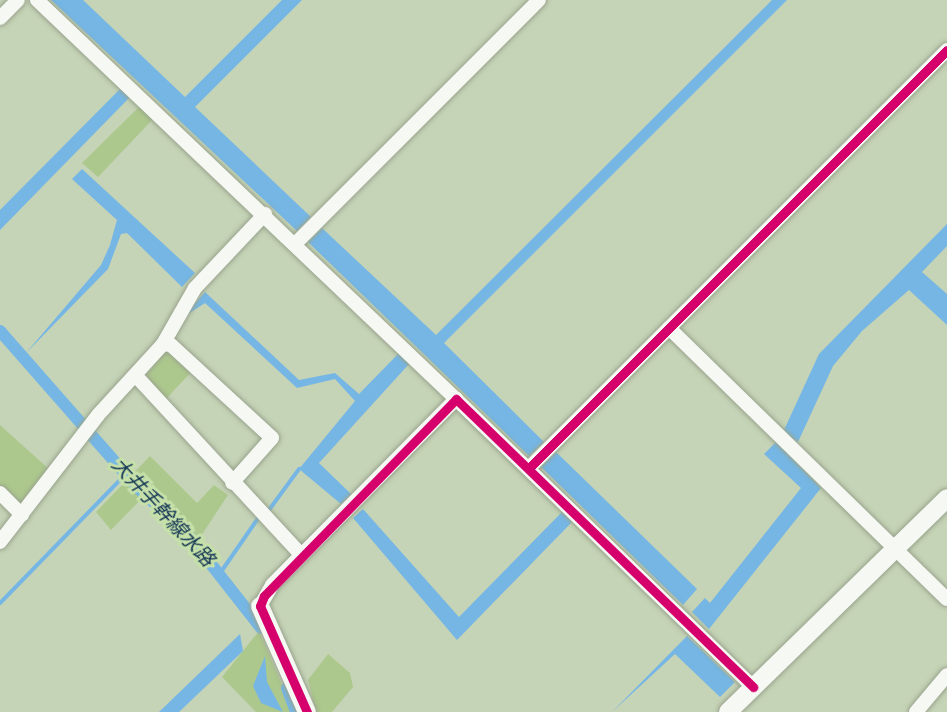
<!DOCTYPE html>
<html>
<head>
<meta charset="utf-8">
<style>
  body { margin:0 }
  #map { position:relative; width:947px; height:712px; overflow:hidden; background:#c5d3b6; font-family:Signika,"Noto Sans JP",sans-serif }
  div>[style] { position:absolute }
  .green>* { inset:0; background:#adc88d }
  .water>* { inset:0; background:#75b6e5 }
  .stream>* { height:4px; margin:-2px; padding:0 2px; transform-origin:2px; border-radius:2px; background:#75b6e5 }
  .canal>* { height:12px; margin:-6px; padding:0 6px; transform-origin:6px; border-radius:6px; background:#75b6e5 }
  .roads { filter:drop-shadow(0 0 2px #99a48d) drop-shadow(0 0 2px #99a48d) }
  .minor>* { height:14px; margin:-7px; padding:0 7px; transform-origin:7px; border-radius:7px; background:#f6f8f4 }
  .tertiary>* { height:18px; margin:-9px; padding:0 9px; transform-origin:9px; border-radius:9px; background:#f6f8f4 }
  .cycleway>* { height:9px; margin:-4.5px; padding:0 4.5px; transform-origin:4.5px; border-radius:4.5px; background:#d6006c }
  span { translate:-50% -50%; white-space:nowrap; text-align:center; line-height:1.15; -webkit-text-stroke:6px #c6e0a9; paint-order:stroke }
  .water-label { font-size:20px; color:#123555; font-style:italic }
</style>
</head>
<body>
<div id="map">
  <div class="green">
    <i style="clip-path:polygon(141px 105px,154px 118px,98px 177px,82px 163px)"></i>
    <i style="clip-path:polygon(165px 351px,193px 370px,165px 400px,146px 375px)"></i>
    <i style="clip-path:polygon(0 425px,50px 470px,21px 510px,0 489px)"></i>
    <i style="clip-path:polygon(150px 456px,197px 503px,214px 485px,228px 495px,197px 542px,148px 492px,111px 530px,96px 512px)"></i>
    <i style="clip-path:polygon(259px 631px,290px 704px,292px 712px,256px 712px,222px 677px)"></i>
    <i style="clip-path:polygon(328px 654px,350px 673px,353px 687px,332px 712px,316px 712px,308px 680px)"></i>
  </div>
  <div class="water">
    <i style="clip-path:polygon(51px 0,83px 0,185px 97px,282px 0,302px 0,195px 107px,311px 217px,297px 231px)"></i>
    <i style="clip-path:polygon(772px 0,787px 0,444px 343px,544px 442px,529px 456px,308px 242px,322px 228px,436px 335px)"></i>
    <i style="clip-path:polygon(120px 89px,130px 97px,0 230px,0 210px)"></i>
    <i style="clip-path:polygon(82px 169px,195px 273px,182px 287px,127px 233px,121px 234px,108px 269px,26px 353px,101px 265px,110px 245px,117px 220px,72px 179px)"></i>
    <i style="clip-path:polygon(947px 224px,947px 246px,922px 272px,947px 294px,947px 325px,909px 290px,862px 331px,833px 366px,798px 442px,792px 438px,784px 430px,819px 354px)"></i>
    <i style="clip-path:polygon(205px 292px,299px 380px,335px 373px,359px 394px,399px 353px,409px 364px,319px 463px,351px 494px,341px 504px,299px 469px,355px 401px,335px 379px,297px 388px,205px 303px,182px 318px)"></i>
    <i style="clip-path:polygon(776px 442px,821px 488px,709px 629px,692px 612px,705px 598px,710px 603px,801px 488px,764px 454px)"></i>
    <i style="clip-path:polygon(556px 452px,697px 589px,683px 605px,541px 467px)"></i>
    <i style="clip-path:polygon(363px 509px,459px 617px,562px 512px,572px 522px,457px 640px,353px 518px)"></i>
    <i style="clip-path:polygon(240px 634px,243px 651px,179px 712px,159px 712px)"></i>
    <i style="clip-path:polygon(687px 636px,735px 682px,720px 697px,675px 654px,612px 712px)"></i>
    <i style="clip-path:polygon(265px 656px,267px 682px,283px 712px,261px 703px,253px 686px)"></i>
  </div>
  <div class="stream">
    <i style="left:269px;top:510px;width:51px;rotate:-53.8deg"></i>
    <i style="left:223px;top:569px;width:63px;rotate:-55.3deg"></i>
    <i style="left:0;top:603px;width:180px;rotate:-45.7deg"></i>
  </div>
  <div class="canal">
    <i style="left:0;top:331px;width:208px;rotate:48.7deg"></i>
    <i style="left:137px;top:487px;width:65px;rotate:42.5deg"></i>
    <i style="left:185px;top:531px;width:123px;rotate:51.9deg"></i>
    <i style="left:287px;top:688px;width:26px;rotate:69deg"></i>
  </div>
  <div class="roads">
    <div class="minor">
      <i style="left:37px;top:0;width:579px;rotate:43.6deg"></i>
      <i style="left:0;top:18px;width:25px;rotate:-45deg"></i>
      <i style="left:297px;top:242px;width:342px;rotate:-45deg"></i>
      <i style="left:669px;top:328px;width:388px;rotate:44.3deg"></i>
      <i style="left:163px;top:344px;width:8px;rotate:7deg"></i>
      <i style="left:171px;top:345px;width:137px;rotate:42.6deg"></i>
      <i style="left:272px;top:438px;width:60px;rotate:131.6deg"></i>
      <i style="left:137px;top:377px;width:242px;rotate:47.3deg"></i>
      <i style="left:529px;top:468px;width:591px;rotate:-45deg"></i>
      <i style="left:0;top:493px;width:31px;rotate:45deg"></i>
      <i style="left:0;top:542px;width:160px;rotate:-52.3deg"></i>
      <i style="left:98px;top:415px;width:96px;rotate:-47.5deg"></i>
      <i style="left:163px;top:344px;width:64px;rotate:-60.3deg"></i>
      <i style="left:195px;top:288px;width:102px;rotate:-46.6deg"></i>
      <i style="left:260px;top:606px;width:24px;rotate:-60deg"></i>
      <i style="left:272px;top:585px;width:262px;rotate:-45.3deg"></i>
      <i style="left:456px;top:399px;width:414px;rotate:44.1deg"></i>
      <i style="left:916px;top:712px;width:48px;rotate:-50deg"></i>
    </div>
    <div class="tertiary">
      <i style="left:260px;top:606px;width:116px;rotate:66.1deg"></i>
      <i style="left:728px;top:712px;width:306px;rotate:-44.3deg"></i>
    </div>
  </div>
  <div class="cycleway">
    <i style="left:529px;top:468px;width:591px;rotate:-45deg"></i>
    <i style="left:307px;top:712px;width:116px;rotate:-113.9deg"></i>
    <i style="left:260px;top:606px;width:11px;rotate:-68deg"></i>
    <i style="left:264px;top:596px;width:275px;rotate:-45.7deg"></i>
    <i style="left:456px;top:399px;width:414px;rotate:44.1deg"></i>
  </div>
  <div class="water-label">
    <span style="left:163px;top:512px;rotate:47deg">大井手幹線水路</span>
  </div>
</div>
</body>
</html>
